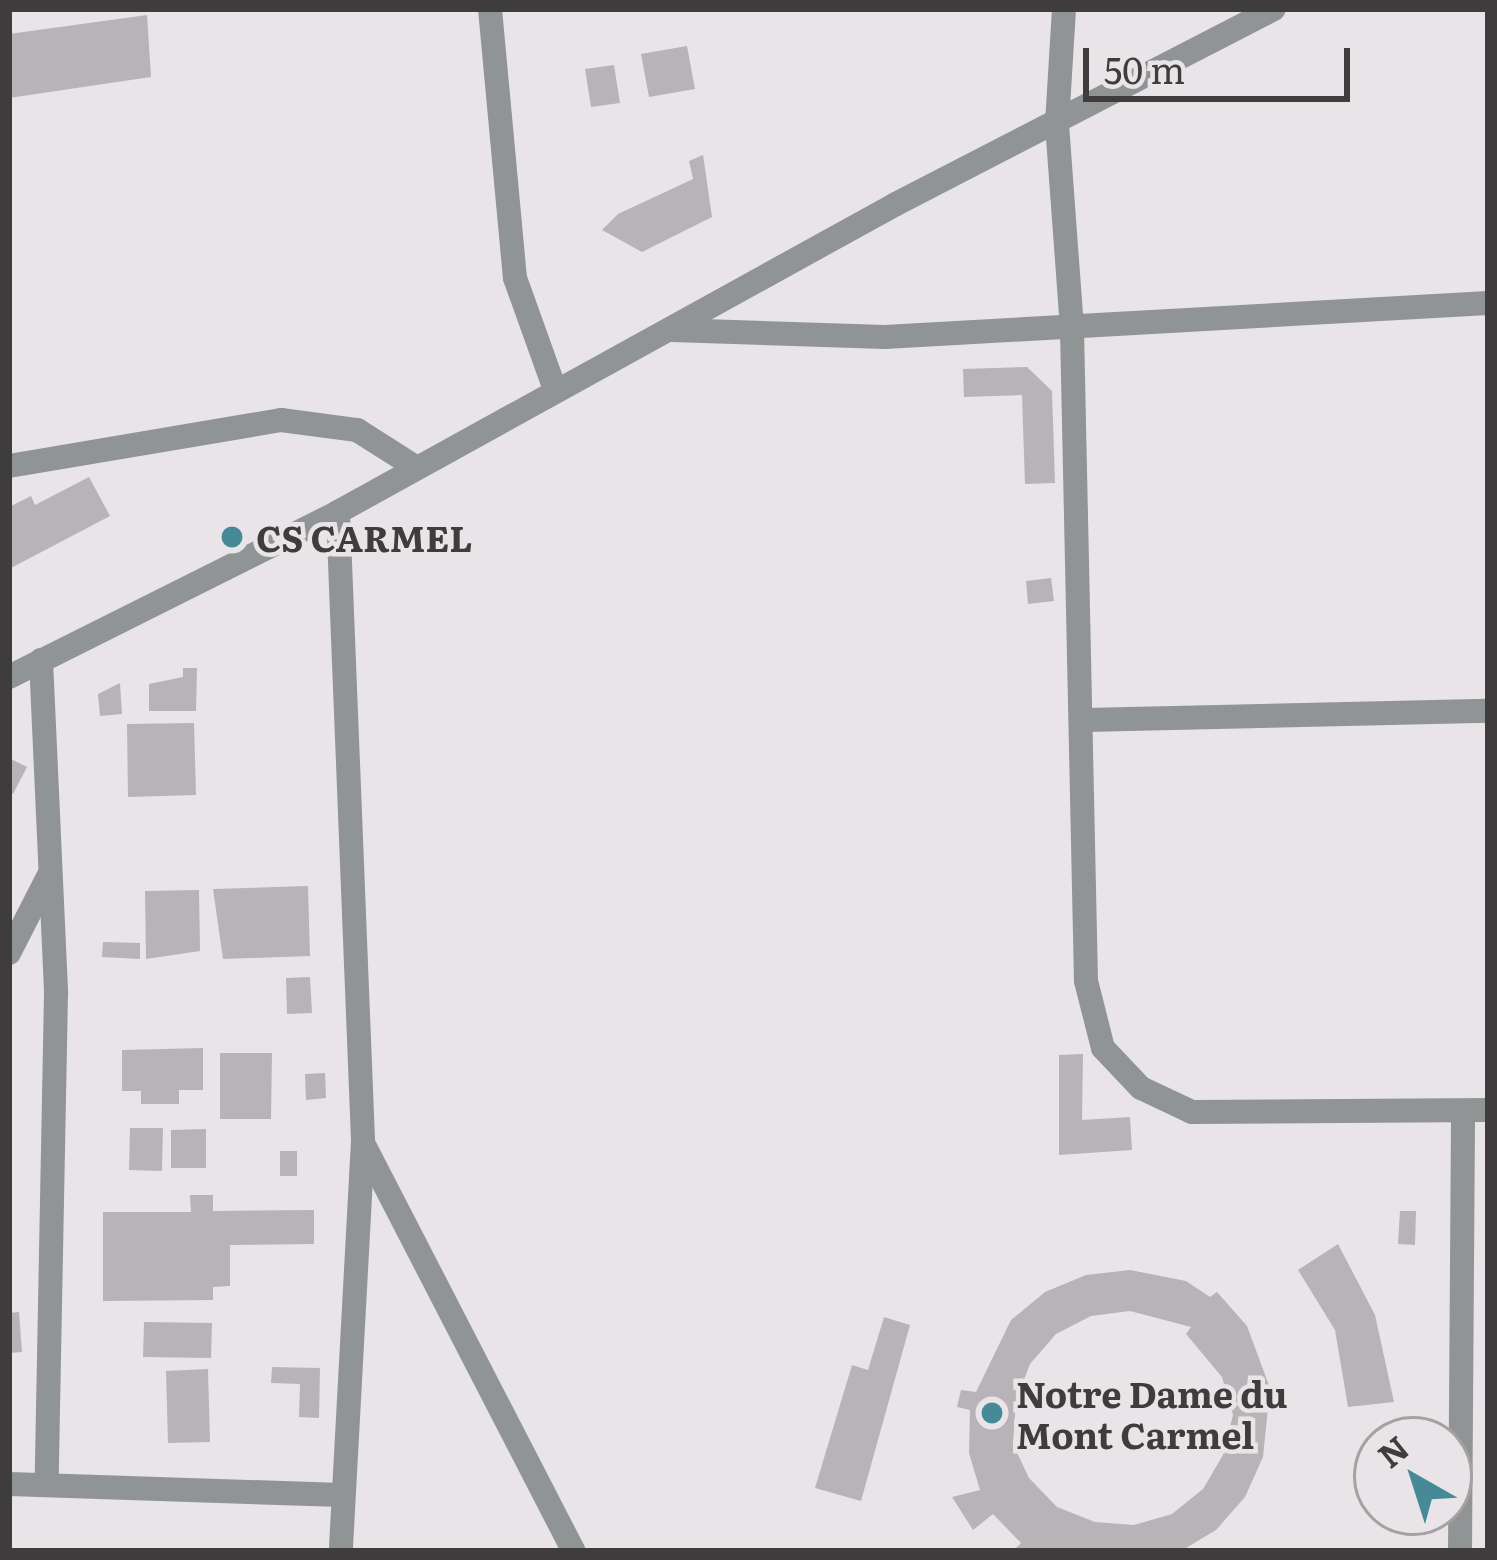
<!DOCTYPE html>
<html>
<head>
<meta charset="utf-8">
<style>
  body { margin:0 }
  #map { position:relative; width:1497px; height:1560px; overflow:hidden; background:#e9e4e7; font-family:Literata,serif }
  div>[style] { position:absolute }
  .building>* { inset:0; background:#b8b3b6 }
  .minor>* { height:24px; margin:-12px; padding:0 12px; transform-origin:12px; border-radius:12px; background:#919494 }
  .dots>* { width:33px; height:33px; translate:-50% -50%; box-sizing:border-box; border:6px solid #e9e4e7; border-radius:50% }
  span { translate:-50% -50%; white-space:nowrap; text-align:center; line-height:1.15; -webkit-text-stroke:9px #e9e4e7; paint-order:stroke }
  .poi-label { font-size:36px; color:#3e3c3d; font-weight:700 }
  .left { translate:0 -50%; text-align:left }
  .frame { position:absolute; inset:0; border:12px solid #3e3c3d; pointer-events:none }
  .north { position:absolute; left:1353px; top:1416px; width:120px; height:120px; box-sizing:border-box; background:#e9e4e7; border:3px solid #a5a1a3; border-radius:50%; rotate:321deg; font-size:33px; font-weight:700; line-height:48px; text-align:center; color:#3e3c3d }
  .north::after { content:''; display:block; margin:auto; width:42px; height:54px; background:#468a98; clip-path:polygon(50% 0,100% 100%,50% 72%,0 100%) }
  .scale { position:absolute; left:1083px; top:48px; width:267px; height:54px; box-sizing:border-box; border:6px solid #3e3c3d; border-top:0; padding-left:15px; font-size:36px; line-height:42px; white-space:nowrap; color:#3e3c3d; -webkit-text-stroke:9px #e9e4e7; paint-order:stroke }
</style>
</head>
<body>
<div id="map">
  <div class="building">
    <i style="clip-path:polygon(147px 15px,151px 77px,9px 98px,9px 34px)"></i>
    <i style="clip-path:polygon(687px 46px,695px 89px,649px 97px,641px 54px)"></i>
    <i style="clip-path:polygon(614px 65px,620px 103px,591px 107px,585px 69px)"></i>
    <i style="clip-path:polygon(703px 155px,712px 217px,642px 252px,602px 230px,618px 214px,693px 179px,689px 161px)"></i>
    <i style="clip-path:polygon(1027px 367px,1052px 391px,1055px 483px,1025px 484px,1022px 395px,964px 397px,963px 369px)"></i>
    <i style="clip-path:polygon(89px 477px,110px 516px,9px 569px,9px 507px,31px 496px,35px 505px)"></i>
    <i style="clip-path:polygon(1051px 578px,1054px 601px,1028px 604px,1026px 581px)"></i>
    <i style="clip-path:polygon(183px 668px,197px 668px,196px 711px,149px 711px,149px 684px,183px 677px)"></i>
    <i style="clip-path:polygon(120px 683px,122px 714px,100px 716px,98px 694px)"></i>
    <i style="clip-path:polygon(194px 723px,196px 795px,128px 797px,127px 724px)"></i>
    <i style="clip-path:polygon(9px 758px,27px 767px,13px 794px,9px 792px)"></i>
    <i style="clip-path:polygon(308px 886px,310px 956px,223px 959px,213px 889px)"></i>
    <i style="clip-path:polygon(199px 890px,200px 951px,146px 959px,145px 891px)"></i>
    <i style="clip-path:polygon(103px 942px,140px 943px,140px 959px,102px 957px)"></i>
    <i style="clip-path:polygon(310px 977px,312px 1013px,287px 1014px,286px 978px)"></i>
    <i style="clip-path:polygon(203px 1048px,203px 1090px,179px 1090px,179px 1104px,141px 1104px,141px 1091px,122px 1091px,122px 1050px)"></i>
    <i style="clip-path:polygon(220px 1053px,272px 1053px,271px 1119px,220px 1119px)"></i>
    <i style="clip-path:polygon(1083px 1054px,1082px 1120px,1130px 1117px,1132px 1150px,1059px 1155px,1059px 1055px)"></i>
    <i style="clip-path:polygon(325px 1073px,326px 1098px,306px 1100px,305px 1074px)"></i>
    <i style="clip-path:polygon(130px 1128px,163px 1128px,162px 1171px,129px 1170px)"></i>
    <i style="clip-path:polygon(206px 1129px,206px 1168px,171px 1168px,171px 1130px)"></i>
    <i style="clip-path:polygon(280px 1151px,297px 1151px,297px 1176px,280px 1176px)"></i>
    <i style="clip-path:polygon(190px 1195px,213px 1195px,213px 1211px,314px 1210px,314px 1244px,230px 1245px,230px 1286px,213px 1287px,213px 1300px,103px 1301px,103px 1212px,191px 1212px)"></i>
    <i style="clip-path:polygon(1400px 1211px,1416px 1211px,1415px 1245px,1398px 1244px)"></i>
    <i style="clip-path:polygon(1338px 1244px,1375px 1315px,1394px 1402px,1348px 1407px,1335px 1330px,1298px 1270px)"></i>
    <i style="clip-path:polygon(evenodd,1130px 1270px,1186px 1281px,1210px 1297px,1217px 1292px,1247px 1326px,1270px 1388px,1263px 1457px,1245px 1497px,1216px 1530px,1181px 1551px,1013px 1551px,1021px 1543px,993px 1514px,973px 1530px,952px 1497px,980px 1490px,969px 1453px,970px 1410px,957px 1407px,961px 1390px,976px 1392px,1011px 1320px,1045px 1292px,1086px 1275px,1130px 1270px,1130px 1311px,1191px 1327px,1186px 1334px,1222px 1377px,1233px 1415px,1223px 1455px,1203px 1489px,1172px 1514px,1134px 1525px,1095px 1522px,1057px 1507px,1029px 1478px,1013px 1444px,1016px 1401px,1030px 1364px,1056px 1334px,1091px 1316px,1130px 1311px)"></i>
    <i style="clip-path:polygon(19px 1312px,22px 1352px,9px 1353px,9px 1313px)"></i>
    <i style="clip-path:polygon(884px 1317px,910px 1325px,861px 1501px,815px 1488px,852px 1365px,868px 1370px)"></i>
    <i style="clip-path:polygon(144px 1322px,212px 1323px,211px 1358px,143px 1357px)"></i>
    <i style="clip-path:polygon(272px 1367px,320px 1368px,319px 1418px,299px 1417px,300px 1384px,271px 1383px)"></i>
    <i style="clip-path:polygon(208px 1369px,210px 1442px,168px 1443px,166px 1371px)"></i>
  </div>
  <div class="minor">
    <i style="left:490px;top:9px;width:270px;rotate:84.7deg"></i>
    <i style="left:515px;top:278px;width:119px;rotate:70.3deg"></i>
    <i style="left:1064px;top:9px;width:115px;rotate:93.5deg"></i>
    <i style="left:1057px;top:124px;width:207px;rotate:85.8deg"></i>
    <i style="left:1072px;top:330px;width:651px;rotate:88.77deg"></i>
    <i style="left:1086px;top:981px;width:69px;rotate:75.8deg"></i>
    <i style="left:1103px;top:1048px;width:55px;rotate:46.5deg"></i>
    <i style="left:1141px;top:1088px;width:56px;rotate:25.2deg"></i>
    <i style="left:1192px;top:1112px;width:296px;rotate:-0.4deg"></i>
    <i style="left:672px;top:330px;width:213px;rotate:1.9deg"></i>
    <i style="left:885px;top:337px;width:604px;rotate:-3.23deg"></i>
    <i style="left:9px;top:466px;width:276px;rotate:-9.6deg"></i>
    <i style="left:281px;top:420px;width:77px;rotate:7.5deg"></i>
    <i style="left:357px;top:430px;width:67px;rotate:32.3deg"></i>
    <i style="left:338px;top:512px;width:629px;rotate:87.72deg"></i>
    <i style="left:363px;top:1141px;width:411px;rotate:93.1deg"></i>
    <i style="left:41px;top:660px;width:333px;rotate:87.4deg"></i>
    <i style="left:56px;top:993px;width:490px;rotate:91.1deg"></i>
    <i style="left:9px;top:677px;width:368px;rotate:-26.6deg"></i>
    <i style="left:338px;top:512px;width:637px;rotate:-28.9deg"></i>
    <i style="left:896px;top:204px;width:425px;rotate:-27.3deg"></i>
    <i style="left:1085px;top:720px;width:403px;rotate:-1.3deg"></i>
    <i style="left:9px;top:953px;width:88px;rotate:-62.9deg"></i>
    <i style="left:363px;top:1143px;width:459px;rotate:62.7deg"></i>
    <i style="left:9px;top:1484px;width:333px;rotate:1.9deg"></i>
    <i style="left:1460px;top:1551px;width:439px;rotate:-89.6deg"></i>
  </div>
  <div class="dots">
    <i style="left:232px;top:537px;background:#468a98"></i>
    <i style="left:992px;top:1413px;background:#468a98"></i>
  </div>
  <div class="poi-label">
    <span class="left" style="left:256px;top:537px">CS CARMEL</span>
    <span class="left" style="left:1016px;top:1413px">Notre Dame du<br>Mont Carmel</span>
  </div>
  <div class="frame"></div>
  <div class="north">N</div>
  <div class="scale">50 m</div>
</div>
</body>
</html>
